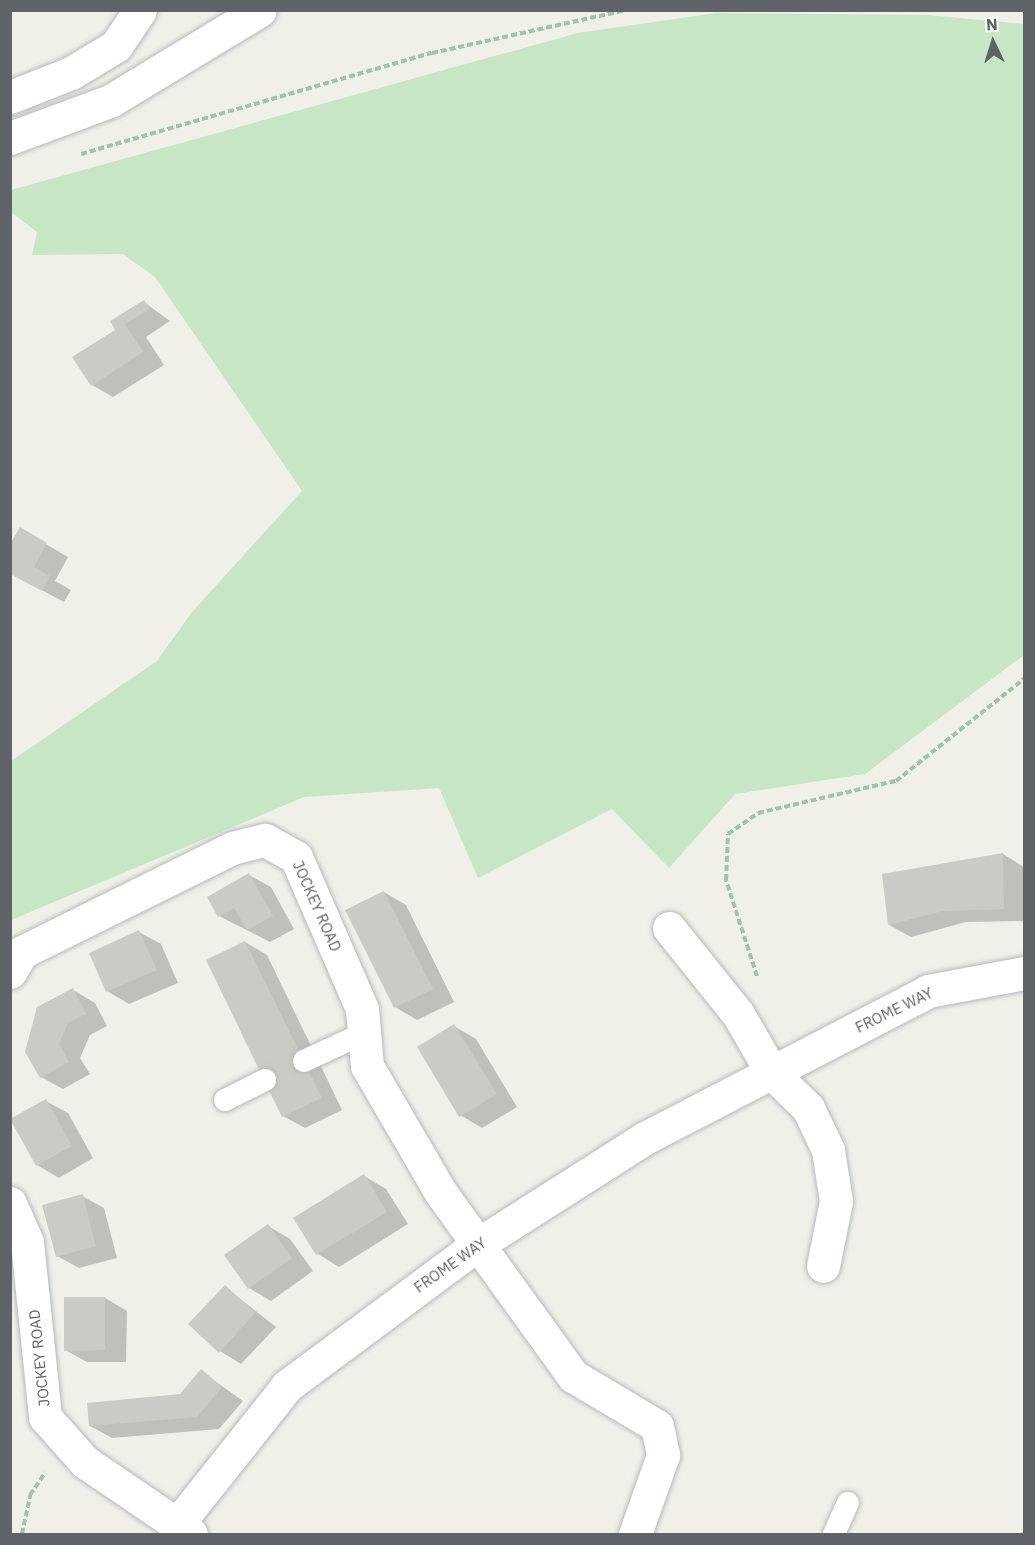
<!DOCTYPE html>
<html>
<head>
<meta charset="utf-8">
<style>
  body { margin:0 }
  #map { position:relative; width:1035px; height:1545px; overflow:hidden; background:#f0efe8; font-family:"IBM Plex Sans",sans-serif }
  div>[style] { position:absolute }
  .green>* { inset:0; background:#c6e6c6 }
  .shadow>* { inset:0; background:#0003 }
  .building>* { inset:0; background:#cccac4 }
  .path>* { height:4px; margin-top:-2px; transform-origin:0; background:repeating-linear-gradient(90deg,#9ec5a9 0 6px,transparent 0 9px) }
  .roads { filter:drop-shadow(0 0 2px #b5b8bc) drop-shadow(0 0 2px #b5b8bc) }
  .lane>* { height:22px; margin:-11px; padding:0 11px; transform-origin:11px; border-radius:11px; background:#fff }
  .street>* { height:33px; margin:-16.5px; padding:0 16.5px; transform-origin:16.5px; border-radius:16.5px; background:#fff }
  .secondary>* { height:33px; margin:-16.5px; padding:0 16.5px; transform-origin:16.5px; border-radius:16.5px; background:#fff }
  span { translate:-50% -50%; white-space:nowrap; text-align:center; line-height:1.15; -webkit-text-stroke:6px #fff; paint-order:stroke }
  .street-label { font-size:15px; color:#5f6367 }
  .frame { position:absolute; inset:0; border:12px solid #5f6367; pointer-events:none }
  .north { position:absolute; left:963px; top:12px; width:60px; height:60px; -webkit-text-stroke:4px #fff; paint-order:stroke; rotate:356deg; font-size:16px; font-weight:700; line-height:24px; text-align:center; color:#5f6367 }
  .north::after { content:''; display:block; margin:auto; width:21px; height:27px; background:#5f6367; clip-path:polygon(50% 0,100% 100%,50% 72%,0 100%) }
</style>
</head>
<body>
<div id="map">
  <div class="green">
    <i style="clip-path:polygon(716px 13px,927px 15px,1024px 24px,1024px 655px,865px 774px,735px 794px,669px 868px,612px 809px,478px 878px,439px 788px,304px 797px,11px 920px,11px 761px,157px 661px,192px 612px,302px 491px,155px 277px,123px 254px,32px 255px,37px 232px,11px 212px,11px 190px,578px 33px)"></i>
  </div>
  <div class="shadow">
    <i style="clip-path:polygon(144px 302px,170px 321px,146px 337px,164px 365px,113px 397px,92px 385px,117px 330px)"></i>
    <i style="clip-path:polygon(20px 529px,68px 557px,55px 581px,71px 590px,64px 602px,10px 573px)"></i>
    <i style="clip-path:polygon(1003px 854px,1024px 867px,1024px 921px,966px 922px,911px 937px,889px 925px)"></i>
    <i style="clip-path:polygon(249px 875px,271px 887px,294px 929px,270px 942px,219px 916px)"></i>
    <i style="clip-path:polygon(384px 892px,406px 905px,454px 1002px,417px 1020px,395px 1007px,347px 910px)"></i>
    <i style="clip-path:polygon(139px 932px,161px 944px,178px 983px,129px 1004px,107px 991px)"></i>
    <i style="clip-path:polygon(245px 942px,267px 955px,342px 1110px,305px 1128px,283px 1116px)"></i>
    <i style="clip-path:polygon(73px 990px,95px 1003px,107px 1026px,90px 1035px,80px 1058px,90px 1074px,63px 1089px,41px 1077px)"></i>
    <i style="clip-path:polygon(454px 1026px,476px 1039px,517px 1107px,482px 1128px,460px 1115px)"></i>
    <i style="clip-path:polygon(46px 1101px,68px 1113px,93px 1158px,59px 1178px,37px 1165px)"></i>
    <i style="clip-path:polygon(364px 1176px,386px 1189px,408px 1224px,339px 1267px,318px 1254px,295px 1219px)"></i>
    <i style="clip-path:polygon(82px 1196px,104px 1208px,117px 1258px,79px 1268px,57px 1256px)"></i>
    <i style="clip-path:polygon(268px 1226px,290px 1239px,313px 1271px,271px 1301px,249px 1288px)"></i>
    <i style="clip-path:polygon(225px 1287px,276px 1327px,241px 1364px,220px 1351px)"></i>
    <i style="clip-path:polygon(105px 1298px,127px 1311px,126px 1362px,87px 1362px,65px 1350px)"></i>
    <i style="clip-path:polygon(201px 1371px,243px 1401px,219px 1429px,112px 1438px,90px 1426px,180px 1396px)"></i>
  </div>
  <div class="building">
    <i style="clip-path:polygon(144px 300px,150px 309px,125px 324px,143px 352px,91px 386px,72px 357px,115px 330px,110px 321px)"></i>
    <i style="clip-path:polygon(20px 527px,47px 543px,34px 567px,50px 576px,42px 591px,10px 574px,10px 544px)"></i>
    <i style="clip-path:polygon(1003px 853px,1004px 909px,943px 911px,888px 925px,882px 874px)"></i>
    <i style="clip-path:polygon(249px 873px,273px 916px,247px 930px,234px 908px,218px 917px,207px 897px)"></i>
    <i style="clip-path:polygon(384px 891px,433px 989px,394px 1008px,345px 910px)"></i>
    <i style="clip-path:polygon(139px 930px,157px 970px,106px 992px,89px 953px)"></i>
    <i style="clip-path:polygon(245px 941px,322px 1098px,282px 1117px,206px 960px)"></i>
    <i style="clip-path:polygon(73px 988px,86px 1014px,68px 1023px,59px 1044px,69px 1062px,40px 1078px,25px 1052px,37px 1007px)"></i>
    <i style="clip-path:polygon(454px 1024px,497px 1094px,459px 1117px,417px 1047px)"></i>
    <i style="clip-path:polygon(46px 1099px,72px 1146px,36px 1166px,10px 1119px)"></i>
    <i style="clip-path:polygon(364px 1174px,387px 1212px,316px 1255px,293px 1218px)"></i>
    <i style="clip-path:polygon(83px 1194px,96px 1246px,56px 1257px,42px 1205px)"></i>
    <i style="clip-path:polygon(268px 1224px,292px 1258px,248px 1289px,224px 1255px)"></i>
    <i style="clip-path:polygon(225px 1285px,255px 1313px,219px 1353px,188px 1324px)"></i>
    <i style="clip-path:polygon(64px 1297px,105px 1297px,105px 1350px,64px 1351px)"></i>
    <i style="clip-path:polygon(201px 1369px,222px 1387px,197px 1417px,89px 1426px,87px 1403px,180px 1394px)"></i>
  </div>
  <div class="path">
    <i style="left:81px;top:154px;width:365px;rotate:-16.1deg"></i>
    <i style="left:432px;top:53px;width:199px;rotate:-12.5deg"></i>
    <i style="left:757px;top:976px;width:101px;rotate:-107.9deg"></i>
    <i style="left:726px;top:880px;width:46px;rotate:-87.5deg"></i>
    <i style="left:728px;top:834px;width:37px;rotate:-35deg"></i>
    <i style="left:758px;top:813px;width:142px;rotate:-13.1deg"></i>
    <i style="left:896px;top:781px;width:164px;rotate:-38.6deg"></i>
    <i style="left:22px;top:1534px;width:40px;rotate:-78deg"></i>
    <i style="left:30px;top:1495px;width:27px;rotate:-56deg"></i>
  </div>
  <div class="roads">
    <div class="lane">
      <i style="left:304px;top:1061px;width:66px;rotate:-25deg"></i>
      <i style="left:225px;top:1100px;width:45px;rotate:-26.6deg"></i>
      <i style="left:834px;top:1534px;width:34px;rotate:-66deg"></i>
    </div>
    <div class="street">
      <i style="left:669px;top:928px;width:110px;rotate:51.3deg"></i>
      <i style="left:738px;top:1014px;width:68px;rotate:60deg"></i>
      <i style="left:772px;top:1073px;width:50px;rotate:44.2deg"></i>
      <i style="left:808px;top:1108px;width:47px;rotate:64.5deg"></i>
      <i style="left:828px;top:1150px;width:52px;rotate:81.1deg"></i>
      <i style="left:836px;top:1201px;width:66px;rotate:101.3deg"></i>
      <i style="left:10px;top:972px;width:23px;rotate:-59deg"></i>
      <i style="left:22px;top:952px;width:234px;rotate:-26.3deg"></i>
      <i style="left:232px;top:848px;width:34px;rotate:-14deg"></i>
      <i style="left:265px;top:840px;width:35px;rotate:29deg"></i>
      <i style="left:296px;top:857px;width:166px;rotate:66.5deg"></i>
      <i style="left:362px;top:1009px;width:57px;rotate:85deg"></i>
      <i style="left:367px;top:1066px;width:147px;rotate:59.8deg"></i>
      <i style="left:441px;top:1193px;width:226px;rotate:54.2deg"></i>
      <i style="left:573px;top:1376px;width:98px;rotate:30.8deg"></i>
      <i style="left:657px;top:1426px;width:30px;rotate:78deg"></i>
      <i style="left:663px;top:1455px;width:84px;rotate:109.5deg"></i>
      <i style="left:10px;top:1203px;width:43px;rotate:66.4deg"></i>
      <i style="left:27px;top:1242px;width:176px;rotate:84.1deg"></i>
      <i style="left:45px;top:1417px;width:60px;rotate:48.4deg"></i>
      <i style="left:85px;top:1462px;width:128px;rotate:34.2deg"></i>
      <i style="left:179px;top:1522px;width:174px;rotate:-51.5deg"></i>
      <i style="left:287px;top:1386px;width:237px;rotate:-36.6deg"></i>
      <i style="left:477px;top:1245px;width:199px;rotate:-32.5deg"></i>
      <i style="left:645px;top:1138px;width:319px;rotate:-27.4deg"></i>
      <i style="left:928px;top:991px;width:98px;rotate:-10.6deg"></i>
    </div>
    <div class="secondary">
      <i style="left:10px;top:97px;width:66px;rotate:-21.5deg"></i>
      <i style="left:71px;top:73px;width:52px;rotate:-31deg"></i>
      <i style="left:116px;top:46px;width:43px;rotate:-56.3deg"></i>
      <i style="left:10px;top:138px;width:107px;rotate:-20.3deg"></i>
      <i style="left:110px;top:101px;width:175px;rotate:-31.2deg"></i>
    </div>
  </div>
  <div class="street-label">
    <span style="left:317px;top:906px;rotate:66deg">JOCKEY ROAD</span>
    <span style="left:894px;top:1010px;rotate:-26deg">FROME WAY</span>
    <span style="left:450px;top:1265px;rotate:-35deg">FROME WAY</span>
    <span style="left:39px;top:1358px;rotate:-96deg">JOCKEY ROAD</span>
  </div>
  <div class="frame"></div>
  <div class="north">N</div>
</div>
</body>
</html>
